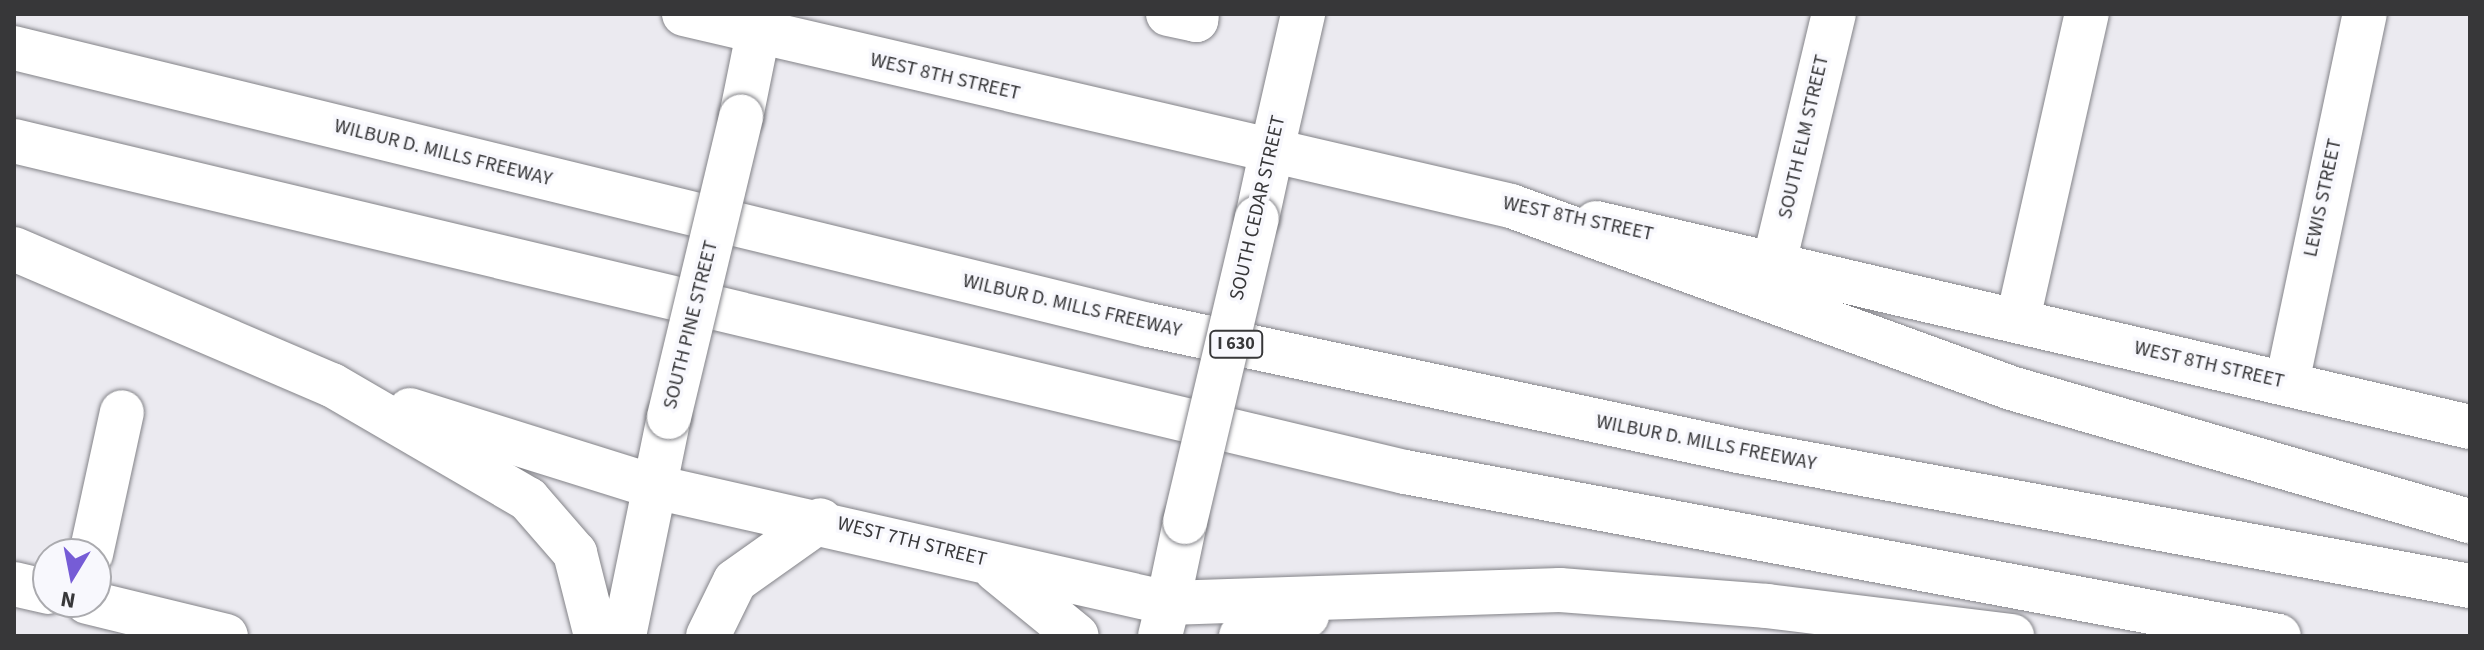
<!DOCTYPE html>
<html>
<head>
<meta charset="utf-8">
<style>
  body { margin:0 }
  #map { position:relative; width:2484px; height:650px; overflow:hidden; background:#ebeaf0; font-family:"Source Sans 3",sans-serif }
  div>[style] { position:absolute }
  .roads { filter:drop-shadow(0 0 2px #838388) drop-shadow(0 0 2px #838388) }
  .minor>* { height:44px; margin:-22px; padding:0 22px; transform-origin:22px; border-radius:22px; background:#fff }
  .major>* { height:44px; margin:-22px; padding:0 22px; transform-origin:22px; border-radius:22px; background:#fff }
  .highway>* { height:44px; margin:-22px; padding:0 22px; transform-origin:22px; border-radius:22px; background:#fff }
  .bridges { filter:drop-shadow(0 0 2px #838388) drop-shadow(0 0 2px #838388) }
  .major-bridge>* { height:44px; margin:-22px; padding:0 22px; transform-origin:22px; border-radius:22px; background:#fff }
  span { translate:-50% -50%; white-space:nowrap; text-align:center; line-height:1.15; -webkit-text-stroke:7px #f8f8fd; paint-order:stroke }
  .shield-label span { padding:2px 6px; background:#f8f8fd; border:2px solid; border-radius:6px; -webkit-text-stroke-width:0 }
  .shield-label { font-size:18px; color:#373739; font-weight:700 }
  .street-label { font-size:20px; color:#373739 }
  .frame { position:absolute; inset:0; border:16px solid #373739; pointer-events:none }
  .north { position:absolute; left:32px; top:538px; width:80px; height:80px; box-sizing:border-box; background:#f8f8fd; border:2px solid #ababaf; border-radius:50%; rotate:190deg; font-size:22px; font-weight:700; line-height:32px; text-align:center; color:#373739 }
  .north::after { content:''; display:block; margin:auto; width:28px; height:36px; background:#765cd6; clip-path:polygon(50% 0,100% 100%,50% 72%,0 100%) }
</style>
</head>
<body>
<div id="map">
  <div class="roads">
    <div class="minor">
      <i style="left:1168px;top:14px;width:29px;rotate:12deg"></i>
      <i style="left:1196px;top:20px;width:6px;rotate:-81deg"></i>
      <i style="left:1257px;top:218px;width:66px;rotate:-77.7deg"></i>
      <i style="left:1596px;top:223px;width:897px;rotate:13.14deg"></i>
      <i style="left:1775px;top:259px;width:252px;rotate:-76.5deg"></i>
      <i style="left:2018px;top:319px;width:313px;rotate:-77.3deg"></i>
      <i style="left:2287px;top:383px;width:377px;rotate:-78.1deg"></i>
      <i style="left:91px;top:554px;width:145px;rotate:-77.7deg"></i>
      <i style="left:14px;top:584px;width:35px;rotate:13deg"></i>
      <i style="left:87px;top:602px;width:143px;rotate:13.7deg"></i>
      <i style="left:1160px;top:636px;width:34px;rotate:-76deg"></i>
    </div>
    <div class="major">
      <i style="left:684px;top:14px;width:849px;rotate:13.07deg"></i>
      <i style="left:741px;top:117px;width:105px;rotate:-78.5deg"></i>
      <i style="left:1271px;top:154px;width:144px;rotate:-77.1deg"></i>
      <i style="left:655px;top:487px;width:526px;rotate:12.74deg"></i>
      <i style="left:1168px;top:603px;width:83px;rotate:-78.1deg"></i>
      <i style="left:996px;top:570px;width:104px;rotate:39.2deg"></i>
      <i style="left:624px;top:636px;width:224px;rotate:-78.4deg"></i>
      <i style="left:708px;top:636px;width:61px;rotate:-63.9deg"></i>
      <i style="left:735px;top:581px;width:105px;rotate:-35.3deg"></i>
    </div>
    <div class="highway">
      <i style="left:14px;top:48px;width:1168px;rotate:13.72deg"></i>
      <i style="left:1149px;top:325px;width:602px;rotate:12.07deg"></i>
      <i style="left:1738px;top:451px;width:744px;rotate:10.45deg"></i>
      <i style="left:14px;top:141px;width:1430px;rotate:13.39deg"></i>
      <i style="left:1405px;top:472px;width:889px;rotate:10.63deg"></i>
      <i style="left:1511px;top:206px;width:532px;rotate:20deg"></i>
      <i style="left:2011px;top:388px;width:478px;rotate:16.2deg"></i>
      <i style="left:14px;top:249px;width:346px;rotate:23.2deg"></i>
      <i style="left:332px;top:385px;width:227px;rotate:30.2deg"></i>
      <i style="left:528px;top:499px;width:72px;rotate:49deg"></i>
      <i style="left:575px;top:553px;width:86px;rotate:75.8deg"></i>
      <i style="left:410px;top:410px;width:257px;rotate:17.4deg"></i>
      <i style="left:1168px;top:603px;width:392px;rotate:-1.9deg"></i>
      <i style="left:1560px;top:590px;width:208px;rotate:4.4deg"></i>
      <i style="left:1767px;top:606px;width:247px;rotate:7deg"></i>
      <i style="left:1241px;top:636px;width:69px;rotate:-16.9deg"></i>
    </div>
  </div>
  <div class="bridges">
    <div class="major-bridge">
      <i style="left:669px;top:417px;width:309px;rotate:-76.5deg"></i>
      <i style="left:1185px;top:522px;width:312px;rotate:-76.7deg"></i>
    </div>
  </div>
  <div class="shield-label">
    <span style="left:1236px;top:344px">I 630</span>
  </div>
  <div class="street-label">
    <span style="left:945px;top:77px;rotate:13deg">WEST 8TH STREET</span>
    <span style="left:1804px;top:137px;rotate:-77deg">SOUTH ELM STREET</span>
    <span style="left:443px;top:153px;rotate:14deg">WILBUR D. MILLS FREEWAY</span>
    <span style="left:2323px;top:198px;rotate:-78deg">LEWIS STREET</span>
    <span style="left:1258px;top:208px;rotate:-77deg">SOUTH CEDAR STREET</span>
    <span style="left:1578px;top:219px;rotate:12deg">WEST 8TH STREET</span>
    <span style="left:1072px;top:306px;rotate:13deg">WILBUR D. MILLS FREEWAY</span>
    <span style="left:691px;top:325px;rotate:-76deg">SOUTH PINE STREET</span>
    <span style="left:2209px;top:365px;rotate:13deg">WEST 8TH STREET</span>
    <span style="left:1706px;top:443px;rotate:11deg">WILBUR D. MILLS FREEWAY</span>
    <span style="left:912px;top:542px;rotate:14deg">WEST 7TH STREET</span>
  </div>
  <div class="frame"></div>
  <div class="north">N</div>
</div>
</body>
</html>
